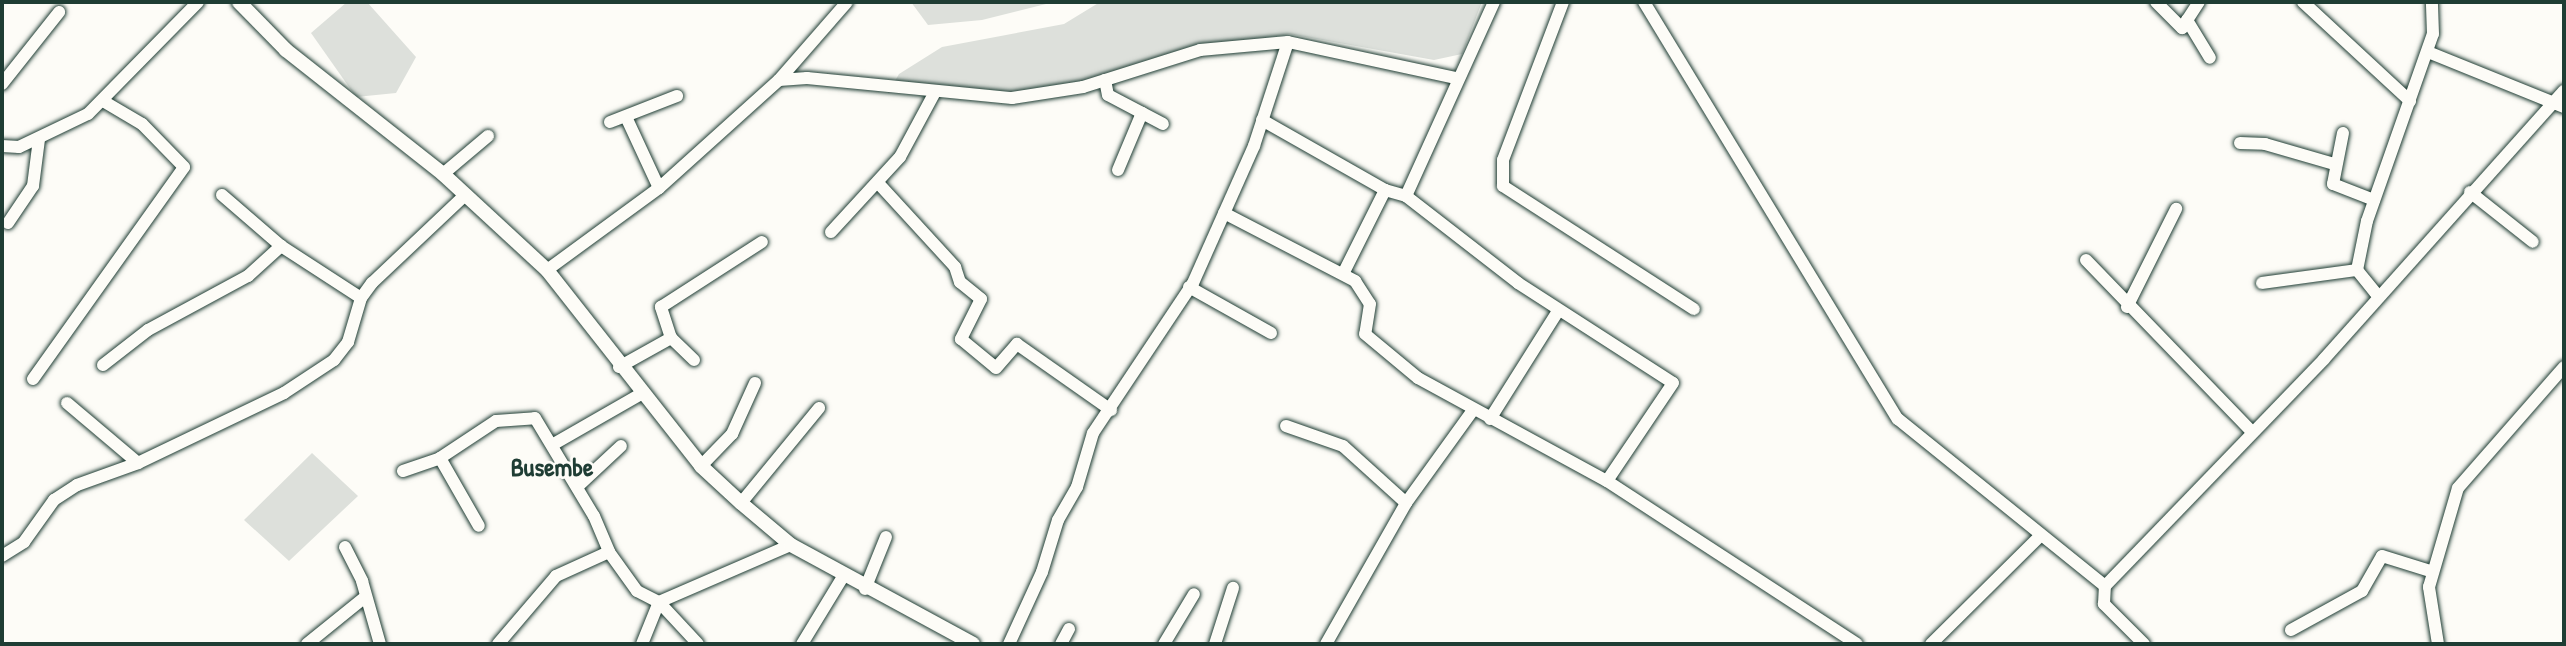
<!DOCTYPE html>
<html>
<head>
<meta charset="utf-8">
<style>
  body { margin:0 }
  #map { position:relative; width:2566px; height:646px; overflow:hidden; background:#fdfcf7; font-family:"Patrick Hand",sans-serif }
  div>[style] { position:absolute }
  .green>* { inset:0; background:#dde0db }
  .roads { filter:drop-shadow(0 0 2px #1f3d34) drop-shadow(0 0 2px #1f3d34) }
  .minor>* { height:12px; margin:-6px; padding:0 6px; transform-origin:6px; border-radius:6px; background:#fdfcf7 }
  .tertiary>* { height:14px; margin:-7px; padding:0 7px; transform-origin:7px; border-radius:7px; background:#fdfcf7 }
  span { translate:-50% -50%; white-space:nowrap; text-align:center; line-height:1.15; -webkit-text-stroke:5px #fdfcf7; paint-order:stroke }
  .quarter-label { font-size:26px; color:#1f3d34; font-weight:700 }
  .frame { position:absolute; inset:0; border:4px solid #1f3d34; pointer-events:none }
</style>
</head>
<body>
<div id="map">
  <div class="green">
    <i style="clip-path:polygon(347px 2px,367px 2px,416px 57px,396px 93px,356px 97px,311px 33px)"></i>
    <i style="clip-path:polygon(911px 2px,1054px 2px,982px 20px,928px 25px)"></i>
    <i style="clip-path:polygon(1100px 2px,1482px 2px,1462px 54px,1434px 60px,1289px 34px,1196px 50px,1060px 91px,888px 93px,899px 74px,942px 47px,1064px 24px)"></i>
    <i style="clip-path:polygon(312px 453px,358px 496px,289px 561px,244px 520px)"></i>
  </div>
  <div class="roads">
    <div class="minor">
      <i style="left:1563px;top:2px;width:169px;rotate:110.8deg"></i>
      <i style="left:1503px;top:160px;width:26px;rotate:90deg"></i>
      <i style="left:1503px;top:186px;width:227px;rotate:32.8deg"></i>
      <i style="left:1644px;top:2px;width:488px;rotate:58.7deg"></i>
      <i style="left:1898px;top:419px;width:266px;rotate:38.9deg"></i>
      <i style="left:2156px;top:2px;width:37px;rotate:45deg"></i>
      <i style="left:2182px;top:28px;width:31px;rotate:-57deg"></i>
      <i style="left:2303px;top:2px;width:146px;rotate:42.8deg"></i>
      <i style="left:2187px;top:20px;width:44px;rotate:58.8deg"></i>
      <i style="left:2428px;top:52px;width:147px;rotate:22deg"></i>
      <i style="left:779px;top:80px;width:103px;rotate:-48.9deg"></i>
      <i style="left:1105px;top:80px;width:15px;rotate:79deg"></i>
      <i style="left:1108px;top:95px;width:62px;rotate:27.8deg"></i>
      <i style="left:2px;top:84px;width:92px;rotate:-51.6deg"></i>
      <i style="left:627px;top:119px;width:76px;rotate:65.1deg"></i>
      <i style="left:1262px;top:120px;width:142px;rotate:29.6deg"></i>
      <i style="left:1385px;top:190px;width:22px;rotate:16deg"></i>
      <i style="left:1406px;top:196px;width:142px;rotate:37.8deg"></i>
      <i style="left:1518px;top:283px;width:184px;rotate:32.8deg"></i>
      <i style="left:1673px;top:383px;width:118px;rotate:124deg"></i>
      <i style="left:610px;top:122px;width:72px;rotate:-21.2deg"></i>
      <i style="left:2343px;top:133px;width:52px;rotate:101.1deg"></i>
      <i style="left:2333px;top:184px;width:44px;rotate:21.3deg"></i>
      <i style="left:2240px;top:143px;width:25px;rotate:2deg"></i>
      <i style="left:2265px;top:144px;width:72px;rotate:16.2deg"></i>
      <i style="left:2px;top:146px;width:17px;rotate:3deg"></i>
      <i style="left:19px;top:147px;width:76px;rotate:-25.6deg"></i>
      <i style="left:88px;top:114px;width:157px;rotate:-45.5deg"></i>
      <i style="left:1118px;top:170px;width:62px;rotate:-67.2deg"></i>
      <i style="left:443px;top:174px;width:59px;rotate:-40.2deg"></i>
      <i style="left:879px;top:184px;width:113px;rotate:47.5deg"></i>
      <i style="left:955px;top:267px;width:16px;rotate:72deg"></i>
      <i style="left:960px;top:282px;width:27px;rotate:39deg"></i>
      <i style="left:981px;top:299px;width:45px;rotate:116.6deg"></i>
      <i style="left:961px;top:339px;width:45px;rotate:39.6deg"></i>
      <i style="left:996px;top:368px;width:32px;rotate:-49deg"></i>
      <i style="left:1017px;top:344px;width:115px;rotate:35.1deg"></i>
      <i style="left:2470px;top:192px;width:80px;rotate:38.4deg"></i>
      <i style="left:222px;top:195px;width:78px;rotate:40.8deg"></i>
      <i style="left:281px;top:246px;width:95px;rotate:33deg"></i>
      <i style="left:1406px;top:196px;width:213px;rotate:-65.6deg"></i>
      <i style="left:1224px;top:213px;width:148px;rotate:27.4deg"></i>
      <i style="left:1355px;top:281px;width:27px;rotate:57deg"></i>
      <i style="left:1370px;top:304px;width:30px;rotate:99deg"></i>
      <i style="left:1365px;top:334px;width:69px;rotate:39.7deg"></i>
      <i style="left:1418px;top:378px;width:215px;rotate:28.6deg"></i>
      <i style="left:1607px;top:481px;width:298px;rotate:33.1deg"></i>
      <i style="left:8px;top:223px;width:45px;rotate:-56deg"></i>
      <i style="left:33px;top:186px;width:47px;rotate:-82.7deg"></i>
      <i style="left:831px;top:232px;width:102px;rotate:-47.4deg"></i>
      <i style="left:900px;top:157px;width:74px;rotate:-61.7deg"></i>
      <i style="left:2086px;top:260px;width:239px;rotate:46deg"></i>
      <i style="left:547px;top:270px;width:139px;rotate:-36.2deg"></i>
      <i style="left:659px;top:188px;width:161px;rotate:-42deg"></i>
      <i style="left:779px;top:80px;width:28px;rotate:-4deg"></i>
      <i style="left:807px;top:78px;width:206px;rotate:5.6deg"></i>
      <i style="left:1012px;top:98px;width:72px;rotate:-8.8deg"></i>
      <i style="left:1083px;top:87px;width:123px;rotate:-17.5deg"></i>
      <i style="left:1200px;top:50px;width:88px;rotate:-5.2deg"></i>
      <i style="left:1288px;top:42px;width:172px;rotate:12.1deg"></i>
      <i style="left:2357px;top:270px;width:50px;rotate:-78.5deg"></i>
      <i style="left:2367px;top:221px;width:198px;rotate:-70.6deg"></i>
      <i style="left:2433px;top:34px;width:32px;rotate:-92deg"></i>
      <i style="left:2357px;top:270px;width:32px;rotate:51deg"></i>
      <i style="left:1343px;top:274px;width:94px;rotate:-63.4deg"></i>
      <i style="left:2262px;top:283px;width:96px;rotate:-7.8deg"></i>
      <i style="left:1189px;top:287px;width:94px;rotate:29.3deg"></i>
      <i style="left:2127px;top:307px;width:110px;rotate:-63.4deg"></i>
      <i style="left:694px;top:360px;width:32px;rotate:-136deg"></i>
      <i style="left:671px;top:338px;width:33px;rotate:-108deg"></i>
      <i style="left:661px;top:307px;width:120px;rotate:-32.8deg"></i>
      <i style="left:103px;top:365px;width:57px;rotate:-37.9deg"></i>
      <i style="left:148px;top:330px;width:114px;rotate:-28.4deg"></i>
      <i style="left:248px;top:276px;width:45px;rotate:-42.3deg"></i>
      <i style="left:619px;top:367px;width:60px;rotate:-29.1deg"></i>
      <i style="left:33px;top:379px;width:260px;rotate:-54.5deg"></i>
      <i style="left:184px;top:167px;width:60px;rotate:-134.3deg"></i>
      <i style="left:142px;top:124px;width:45px;rotate:-149.5deg"></i>
      <i style="left:67px;top:403px;width:93px;rotate:40.2deg"></i>
      <i style="left:1490px;top:419px;width:128px;rotate:-57.8deg"></i>
      <i style="left:1286px;top:426px;width:60px;rotate:19.3deg"></i>
      <i style="left:1343px;top:446px;width:85px;rotate:42.1deg"></i>
      <i style="left:552px;top:445px;width:103px;rotate:-29.8deg"></i>
      <i style="left:440px;top:458px;width:78px;rotate:60.2deg"></i>
      <i style="left:701px;top:466px;width:45px;rotate:-45.9deg"></i>
      <i style="left:732px;top:434px;width:56px;rotate:-65.7deg"></i>
      <i style="left:403px;top:471px;width:39px;rotate:-19deg"></i>
      <i style="left:440px;top:458px;width:67px;rotate:-33.5deg"></i>
      <i style="left:496px;top:421px;width:39px;rotate:-4deg"></i>
      <i style="left:535px;top:418px;width:114px;rotate:59deg"></i>
      <i style="left:594px;top:516px;width:39px;rotate:67deg"></i>
      <i style="left:609px;top:552px;width:48px;rotate:54.3deg"></i>
      <i style="left:637px;top:591px;width:25px;rotate:27deg"></i>
      <i style="left:659px;top:602px;width:57px;rotate:47.1deg"></i>
      <i style="left:577px;top:487px;width:60px;rotate:-43deg"></i>
      <i style="left:741px;top:503px;width:123px;rotate:-50.6deg"></i>
      <i style="left:345px;top:547px;width:38px;rotate:63deg"></i>
      <i style="left:362px;top:581px;width:66px;rotate:74.1deg"></i>
      <i style="left:2px;top:556px;width:26px;rotate:-32deg"></i>
      <i style="left:24px;top:542px;width:52px;rotate:-54.5deg"></i>
      <i style="left:54px;top:500px;width:27px;rotate:-33deg"></i>
      <i style="left:77px;top:485px;width:65px;rotate:-19.8deg"></i>
      <i style="left:138px;top:463px;width:162px;rotate:-25.6deg"></i>
      <i style="left:284px;top:393px;width:60px;rotate:-33.4deg"></i>
      <i style="left:334px;top:360px;width:23px;rotate:-52deg"></i>
      <i style="left:348px;top:342px;width:46px;rotate:-73.5deg"></i>
      <i style="left:361px;top:298px;width:19px;rotate:-54deg"></i>
      <i style="left:372px;top:283px;width:128px;rotate:-43.4deg"></i>
      <i style="left:865px;top:589px;width:56px;rotate:-68deg"></i>
      <i style="left:2291px;top:630px;width:81px;rotate:-28.8deg"></i>
      <i style="left:2362px;top:591px;width:40px;rotate:-60.3deg"></i>
      <i style="left:2382px;top:556px;width:53px;rotate:17.4deg"></i>
      <i style="left:307px;top:644px;width:75px;rotate:-39deg"></i>
      <i style="left:498px;top:644px;width:89px;rotate:-49.5deg"></i>
      <i style="left:556px;top:576px;width:58px;rotate:-24.4deg"></i>
      <i style="left:642px;top:644px;width:45px;rotate:-68deg"></i>
      <i style="left:659px;top:602px;width:144px;rotate:-23.4deg"></i>
      <i style="left:802px;top:644px;width:81px;rotate:-58.7deg"></i>
      <i style="left:1009px;top:644px;width:79px;rotate:-65.4deg"></i>
      <i style="left:1042px;top:572px;width:54px;rotate:-72.9deg"></i>
      <i style="left:1058px;top:520px;width:38px;rotate:-60deg"></i>
      <i style="left:1077px;top:487px;width:56px;rotate:-73.5deg"></i>
      <i style="left:1093px;top:433px;width:180px;rotate:-56.3deg"></i>
      <i style="left:1193px;top:283px;width:150px;rotate:-66deg"></i>
      <i style="left:1254px;top:146px;width:109px;rotate:-71.9deg"></i>
      <i style="left:1061px;top:644px;width:17px;rotate:-62deg"></i>
      <i style="left:1164px;top:644px;width:58px;rotate:-59deg"></i>
      <i style="left:1215px;top:644px;width:59px;rotate:-72.2deg"></i>
      <i style="left:1326px;top:644px;width:162px;rotate:-60.4deg"></i>
      <i style="left:1406px;top:503px;width:115px;rotate:-54.2deg"></i>
      <i style="left:1931px;top:644px;width:152px;rotate:-44.7deg"></i>
      <i style="left:2144px;top:644px;width:57px;rotate:-135deg"></i>
      <i style="left:2104px;top:604px;width:18px;rotate:-87deg"></i>
      <i style="left:2105px;top:586px;width:315px;rotate:-46deg"></i>
      <i style="left:2324px;top:359px;width:360px;rotate:-48.2deg"></i>
      <i style="left:2438px;top:644px;width:58px;rotate:-99deg"></i>
      <i style="left:2429px;top:587px;width:103px;rotate:-73.7deg"></i>
      <i style="left:2458px;top:488px;width:161px;rotate:-48.8deg"></i>
    </div>
    <div class="tertiary">
      <i style="left:239px;top:2px;width:67px;rotate:45.6deg"></i>
      <i style="left:286px;top:50px;width:200px;rotate:38.3deg"></i>
      <i style="left:443px;top:174px;width:142px;rotate:42.7deg"></i>
      <i style="left:547px;top:270px;width:249px;rotate:51.8deg"></i>
      <i style="left:701px;top:466px;width:54px;rotate:42.8deg"></i>
      <i style="left:741px;top:503px;width:65px;rotate:40deg"></i>
      <i style="left:791px;top:545px;width:207px;rotate:28.5deg"></i>
    </div>
  </div>
  <div class="quarter-label">
    <span style="left:552px;top:467px">Busembe</span>
  </div>
  <div class="frame"></div>
</div>
</body>
</html>
